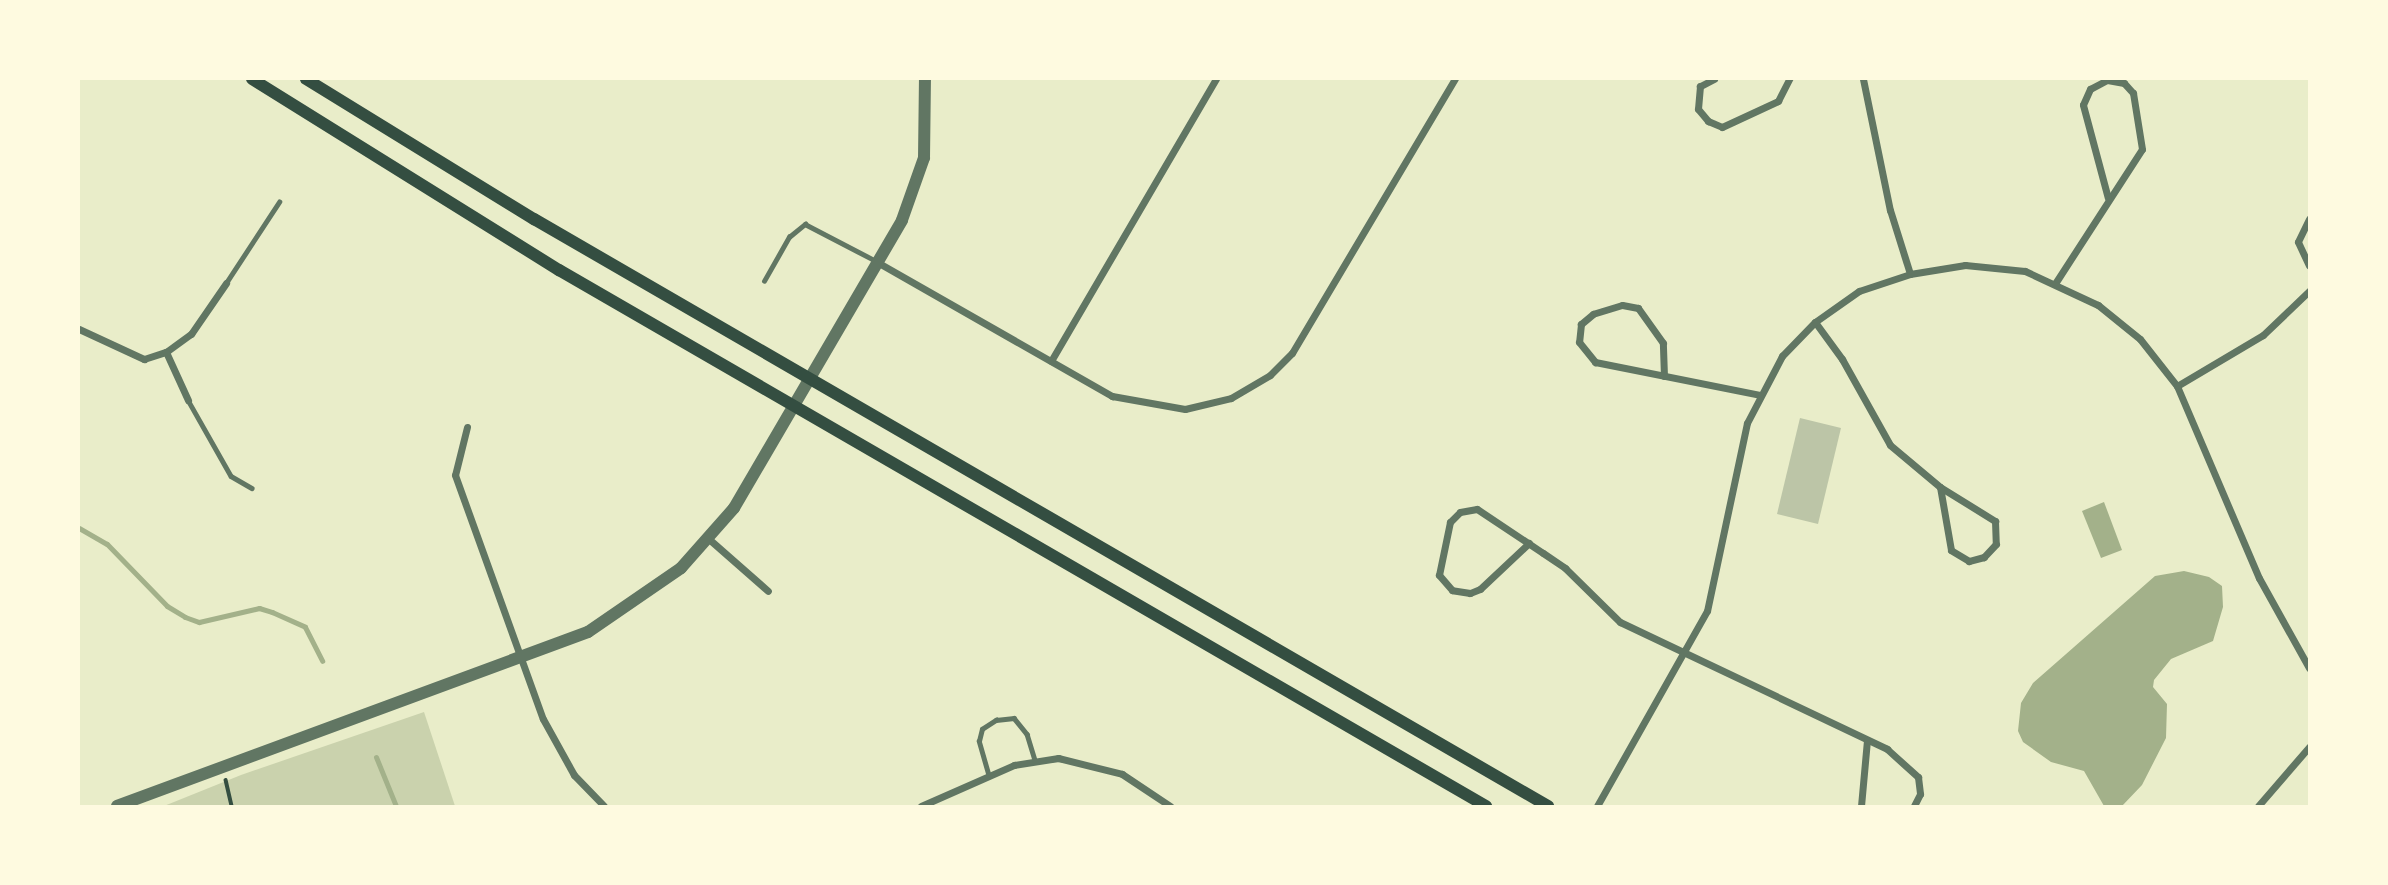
<!DOCTYPE html>
<html>
<head>
<meta charset="utf-8">
<style>
  body { margin:0 }
  #map { position:relative; width:2388px; height:885px; overflow:hidden; background:#e9edc9; font-family:Manrope,sans-serif }
  div>[style] { position:absolute }
  .green>* { inset:0; background:#cad2ad }
  .water>* { inset:0; background:#a3b18a }
  .stream>* { height:5px; margin:-2.5px; padding:0 2.5px; transform-origin:2.5px; border-radius:2.5px; background:#a3b18a }
  .building>* { inset:0; background:#bcc5a7 }
  .path>* { height:3.5px; margin:-1.75px; padding:0 1.75px; transform-origin:1.75px; border-radius:1.75px; background:#344e41 }
  .service>* { height:4.5px; margin:-2.25px; padding:0 2.25px; transform-origin:2.25px; border-radius:2.25px; background:#617663 }
  .minor>* { height:7px; margin:-3.5px; padding:0 3.5px; transform-origin:3.5px; border-radius:3.5px; background:#617663 }
  .tertiary>* { height:12px; margin:-6px; padding:0 6px; transform-origin:6px; border-radius:6px; background:#617663 }
  .secondary>* { height:12px; margin:-6px; padding:0 6px; transform-origin:6px; border-radius:6px; background:#344e41 }
  span { translate:-50% -50%; white-space:nowrap; text-align:center; line-height:1.15; -webkit-text-stroke:5px #fefae0; paint-order:stroke }
  .frame { position:absolute; inset:0; border:80px solid #fefae0; pointer-events:none }
</style>
</head>
<body>
<div id="map">
  <div class="green">
    <i style="clip-path:polygon(424px 712px,455px 806px,164px 806px,241px 775px)"></i>
  </div>
  <div class="water">
    <i style="clip-path:polygon(2104px 502px,2122px 550px,2101px 558px,2082px 511px)"></i>
    <i style="clip-path:polygon(2184px 571px,2209px 577px,2222px 586px,2223px 607px,2213px 641px,2171px 659px,2154px 680px,2153px 687px,2167px 704px,2166px 738px,2142px 785px,2122px 806px,2104px 806px,2084px 771px,2051px 762px,2023px 742px,2018px 731px,2021px 703px,2033px 683px,2155px 576px)"></i>
  </div>
  <div class="stream">
    <i style="left:79px;top:528px;width:32px;rotate:30deg"></i>
    <i style="left:107px;top:544px;width:86px;rotate:45.9deg"></i>
    <i style="left:167px;top:606px;width:21px;rotate:31deg"></i>
    <i style="left:185px;top:617px;width:15px;rotate:20deg"></i>
    <i style="left:199px;top:622px;width:62px;rotate:-13.1deg"></i>
    <i style="left:259px;top:608px;width:14px;rotate:17deg"></i>
    <i style="left:272px;top:612px;width:36px;rotate:24deg"></i>
    <i style="left:305px;top:627px;width:38px;rotate:63deg"></i>
    <i style="left:376px;top:757px;width:53px;rotate:67.8deg"></i>
  </div>
  <div class="building">
    <i style="clip-path:polygon(1800px 418px,1841px 428px,1818px 524px,1777px 514px)"></i>
  </div>
  <div class="path">
    <i style="left:226px;top:780px;width:27px;rotate:77deg"></i>
  </div>
  <div class="service">
    <i style="left:764px;top:281px;width:51px;rotate:-60.4deg"></i>
    <i style="left:789px;top:237px;width:21px;rotate:-39deg"></i>
    <i style="left:805px;top:224px;width:80px;rotate:27.5deg"></i>
    <i style="left:226px;top:283px;width:97px;rotate:-56.8deg"></i>
    <i style="left:188px;top:400px;width:87px;rotate:60.5deg"></i>
    <i style="left:231px;top:476px;width:24px;rotate:30deg"></i>
    <i style="left:989px;top:777px;width:37px;rotate:-106deg"></i>
    <i style="left:979px;top:741px;width:12px;rotate:-76deg"></i>
    <i style="left:982px;top:729px;width:17px;rotate:-33deg"></i>
    <i style="left:996px;top:720px;width:18px;rotate:-6deg"></i>
    <i style="left:1014px;top:718px;width:21px;rotate:51deg"></i>
    <i style="left:1027px;top:734px;width:28px;rotate:73deg"></i>
  </div>
  <div class="minor">
    <i style="left:1714px;top:79px;width:16px;rotate:153deg"></i>
    <i style="left:1700px;top:86px;width:23px;rotate:95deg"></i>
    <i style="left:1698px;top:109px;width:16px;rotate:50deg"></i>
    <i style="left:1708px;top:121px;width:15px;rotate:23deg"></i>
    <i style="left:1722px;top:127px;width:62px;rotate:-24.9deg"></i>
    <i style="left:1778px;top:101px;width:25px;rotate:-63deg"></i>
    <i style="left:1863px;top:79px;width:134px;rotate:78.4deg"></i>
    <i style="left:1890px;top:210px;width:67px;rotate:72.6deg"></i>
    <i style="left:2309px;top:219px;width:25px;rotate:116deg"></i>
    <i style="left:2298px;top:242px;width:26px;rotate:65deg"></i>
    <i style="left:877px;top:262px;width:271px;rotate:29.7deg"></i>
    <i style="left:1112px;top:396px;width:74px;rotate:10.1deg"></i>
    <i style="left:1185px;top:409px;width:47px;rotate:-13.4deg"></i>
    <i style="left:1231px;top:398px;width:45px;rotate:-30.5deg"></i>
    <i style="left:1270px;top:375px;width:31px;rotate:-45deg"></i>
    <i style="left:1292px;top:353px;width:319px;rotate:-59.3deg"></i>
    <i style="left:2056px;top:282px;width:158px;rotate:-57.1deg"></i>
    <i style="left:2142px;top:149px;width:57px;rotate:-99.1deg"></i>
    <i style="left:2133px;top:93px;width:13px;rotate:-132deg"></i>
    <i style="left:2124px;top:83px;width:17px;rotate:-170deg"></i>
    <i style="left:2107px;top:80px;width:19px;rotate:152deg"></i>
    <i style="left:2090px;top:89px;width:17px;rotate:114deg"></i>
    <i style="left:2083px;top:105px;width:96px;rotate:75deg"></i>
    <i style="left:1815px;top:322px;width:46px;rotate:53.9deg"></i>
    <i style="left:1842px;top:359px;width:98px;rotate:60.8deg"></i>
    <i style="left:1890px;top:445px;width:65px;rotate:40deg"></i>
    <i style="left:1940px;top:487px;width:65px;rotate:31.7deg"></i>
    <i style="left:1995px;top:521px;width:23px;rotate:88deg"></i>
    <i style="left:1996px;top:544px;width:18px;rotate:133deg"></i>
    <i style="left:1984px;top:557px;width:16px;rotate:165deg"></i>
    <i style="left:1969px;top:561px;width:21px;rotate:-149deg"></i>
    <i style="left:1951px;top:550px;width:64px;rotate:-99.9deg"></i>
    <i style="left:79px;top:329px;width:72px;rotate:24.8deg"></i>
    <i style="left:144px;top:359px;width:23px;rotate:-18deg"></i>
    <i style="left:166px;top:352px;width:31px;rotate:-36deg"></i>
    <i style="left:191px;top:334px;width:62px;rotate:-55.5deg"></i>
    <i style="left:166px;top:352px;width:53px;rotate:65.4deg"></i>
    <i style="left:1051px;top:361px;width:327px;rotate:-59.7deg"></i>
    <i style="left:1664px;top:376px;width:33px;rotate:-92deg"></i>
    <i style="left:1663px;top:343px;width:43px;rotate:-125.5deg"></i>
    <i style="left:1638px;top:308px;width:16px;rotate:-169deg"></i>
    <i style="left:1622px;top:305px;width:30px;rotate:163deg"></i>
    <i style="left:1593px;top:314px;width:16px;rotate:140deg"></i>
    <i style="left:1581px;top:324px;width:18px;rotate:96deg"></i>
    <i style="left:1579px;top:342px;width:26px;rotate:51deg"></i>
    <i style="left:1595px;top:362px;width:168px;rotate:11.3deg"></i>
    <i style="left:2177px;top:386px;width:100px;rotate:-30.7deg"></i>
    <i style="left:2263px;top:335px;width:64px;rotate:-43.7deg"></i>
    <i style="left:467px;top:427px;width:49px;rotate:104deg"></i>
    <i style="left:455px;top:475px;width:259px;rotate:70.2deg"></i>
    <i style="left:543px;top:719px;width:64px;rotate:61deg"></i>
    <i style="left:574px;top:775px;width:43px;rotate:45.9deg"></i>
    <i style="left:710px;top:540px;width:77px;rotate:41.3deg"></i>
    <i style="left:1529px;top:543px;width:67px;rotate:136.8deg"></i>
    <i style="left:1480px;top:589px;width:11px;rotate:158deg"></i>
    <i style="left:1470px;top:593px;width:18px;rotate:-171deg"></i>
    <i style="left:1452px;top:590px;width:20px;rotate:-131deg"></i>
    <i style="left:1439px;top:575px;width:54px;rotate:-78.3deg"></i>
    <i style="left:1450px;top:522px;width:14px;rotate:-45deg"></i>
    <i style="left:1460px;top:512px;width:17px;rotate:-10deg"></i>
    <i style="left:1477px;top:509px;width:79px;rotate:33.7deg"></i>
    <i style="left:1543px;top:553px;width:27px;rotate:34deg"></i>
    <i style="left:1565px;top:568px;width:77px;rotate:44.5deg"></i>
    <i style="left:1620px;top:622px;width:296px;rotate:25.4deg"></i>
    <i style="left:1887px;top:749px;width:42px;rotate:42.1deg"></i>
    <i style="left:1918px;top:777px;width:17px;rotate:83deg"></i>
    <i style="left:1920px;top:794px;width:13px;rotate:117deg"></i>
    <i style="left:921px;top:806px;width:102px;rotate:-23.8deg"></i>
    <i style="left:1014px;top:765px;width:45px;rotate:-9deg"></i>
    <i style="left:1058px;top:758px;width:66px;rotate:14deg"></i>
    <i style="left:1122px;top:774px;width:58px;rotate:33.7deg"></i>
    <i style="left:1597px;top:806px;width:224px;rotate:-60.6deg"></i>
    <i style="left:1707px;top:611px;width:192px;rotate:-78deg"></i>
    <i style="left:1747px;top:423px;width:76px;rotate:-62.4deg"></i>
    <i style="left:1782px;top:356px;width:47px;rotate:-45.9deg"></i>
    <i style="left:1815px;top:322px;width:54px;rotate:-35.2deg"></i>
    <i style="left:1859px;top:291px;width:54px;rotate:-18.4deg"></i>
    <i style="left:1910px;top:274px;width:56px;rotate:-9.3deg"></i>
    <i style="left:1965px;top:265px;width:60px;rotate:5.7deg"></i>
    <i style="left:2025px;top:271px;width:81px;rotate:25deg"></i>
    <i style="left:2098px;top:305px;width:54px;rotate:39deg"></i>
    <i style="left:2140px;top:339px;width:60px;rotate:51.8deg"></i>
    <i style="left:2177px;top:386px;width:209px;rotate:66.9deg"></i>
    <i style="left:2259px;top:578px;width:103px;rotate:60.9deg"></i>
    <i style="left:1861px;top:806px;width:66px;rotate:-84.8deg"></i>
    <i style="left:2258px;top:806px;width:78px;rotate:-49.2deg"></i>
  </div>
  <div class="tertiary">
    <i style="left:117px;top:806px;width:502px;rotate:-20.28deg"></i>
    <i style="left:588px;top:632px;width:113px;rotate:-34.5deg"></i>
    <i style="left:681px;top:568px;width:80px;rotate:-48.5deg"></i>
    <i style="left:734px;top:508px;width:333px;rotate:-59.7deg"></i>
    <i style="left:902px;top:220px;width:66px;rotate:-70.5deg"></i>
    <i style="left:924px;top:158px;width:79px;rotate:-89.3deg"></i>
  </div>
  <div class="secondary">
    <i style="left:252px;top:79px;width:362px;rotate:31.9deg"></i>
    <i style="left:559px;top:270px;width:1071px;rotate:30.04deg"></i>
    <i style="left:306px;top:79px;width:268px;rotate:31.6deg"></i>
    <i style="left:534px;top:219px;width:1172px;rotate:30.07deg"></i>
  </div>
  <div class="frame"></div>
</div>
</body>
</html>
